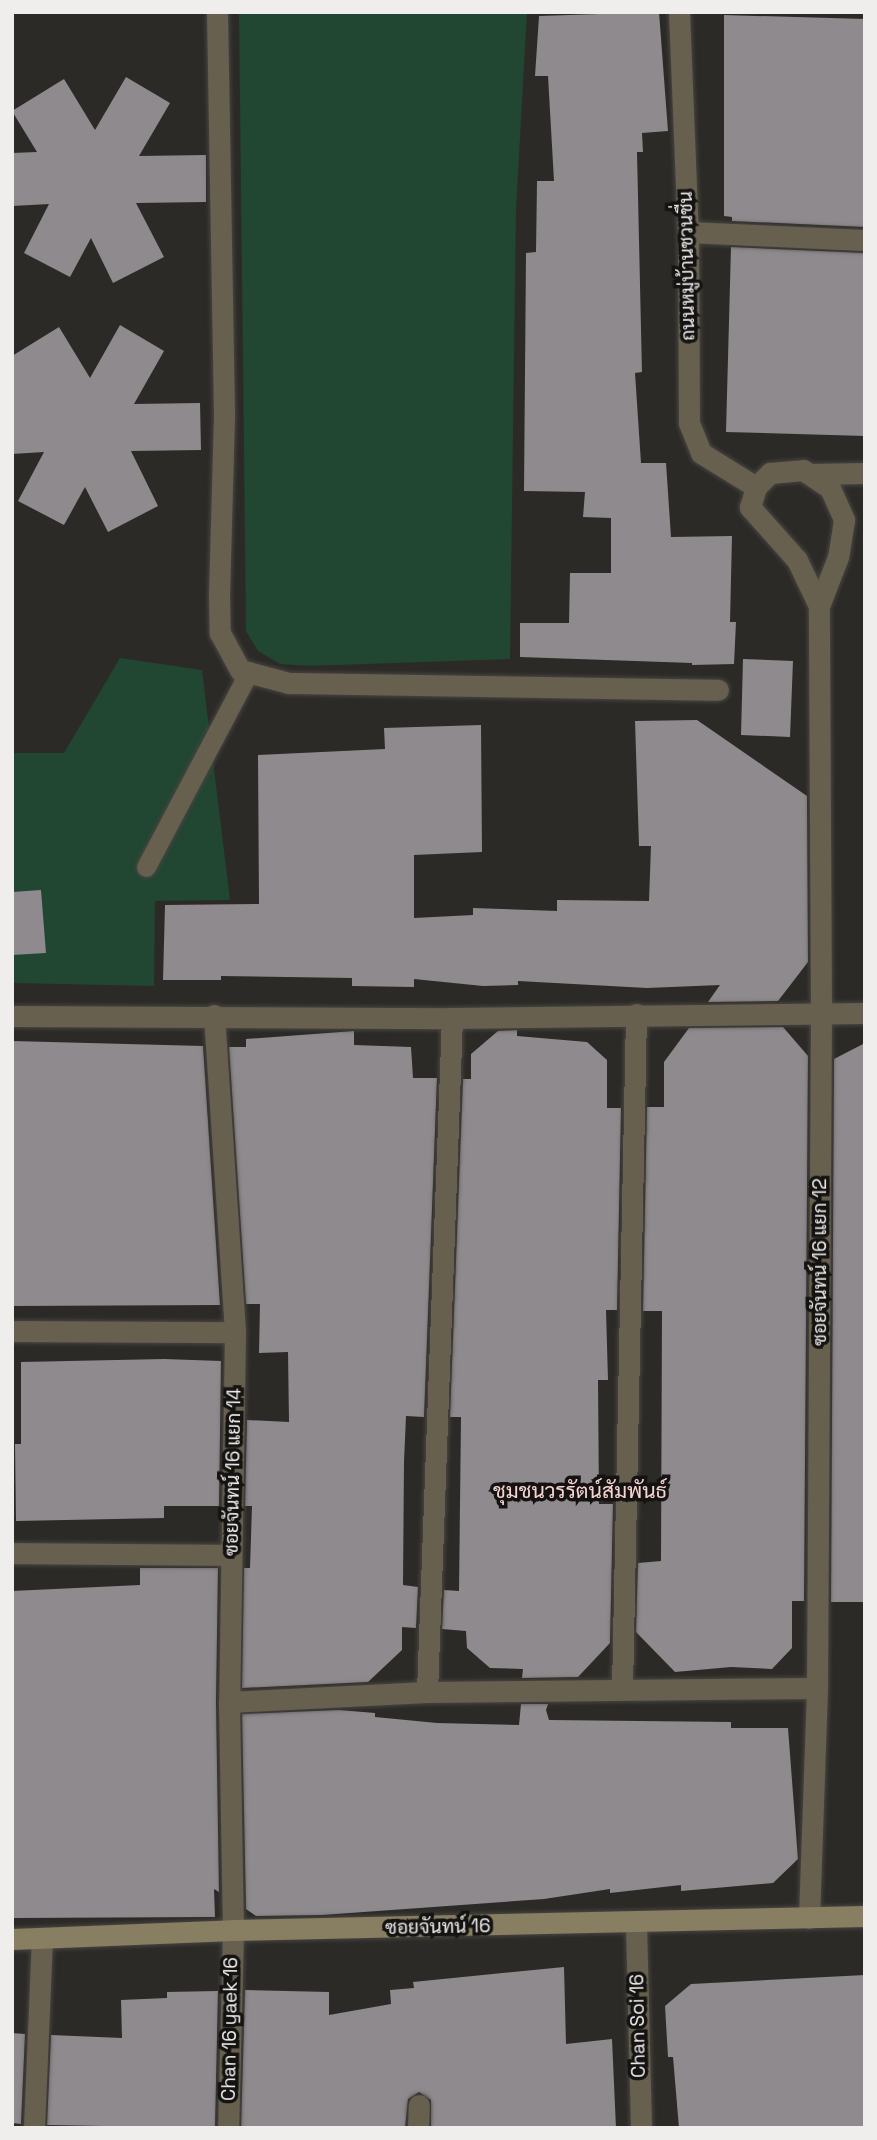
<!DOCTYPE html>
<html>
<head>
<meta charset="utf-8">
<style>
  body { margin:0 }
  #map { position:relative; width:877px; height:2140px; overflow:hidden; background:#2c2a26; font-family:"Space Grotesk",Sarabun,sans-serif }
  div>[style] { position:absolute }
  .green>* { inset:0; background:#214631 }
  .building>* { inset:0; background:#8e8a8e }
  .roads { filter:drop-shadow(0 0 2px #474542) drop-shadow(0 0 2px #474542) }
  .lane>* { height:19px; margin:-9.5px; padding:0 9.5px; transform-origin:9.5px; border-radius:9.5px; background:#67604f }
  .street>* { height:21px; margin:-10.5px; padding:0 10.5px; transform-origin:10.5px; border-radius:10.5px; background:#67604f }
  .secondary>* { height:21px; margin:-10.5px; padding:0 10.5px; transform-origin:10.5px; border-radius:10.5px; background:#887e62 }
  span { translate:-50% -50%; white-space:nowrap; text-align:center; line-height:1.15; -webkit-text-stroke:7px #141311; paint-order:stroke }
  .street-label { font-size:19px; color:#f0eeec }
  .neighbourhood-label { font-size:21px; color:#f8d4d3 }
  .frame { position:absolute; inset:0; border:14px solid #f0eeec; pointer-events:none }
</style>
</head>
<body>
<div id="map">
  <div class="green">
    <i style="clip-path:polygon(239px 12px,527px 12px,516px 209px,510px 659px,309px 666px,280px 664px,258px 651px,246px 631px)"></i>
    <i style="clip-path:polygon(120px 658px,202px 670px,230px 900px,155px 901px,154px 986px,12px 983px,12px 753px,64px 753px)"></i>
  </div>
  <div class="building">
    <i style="clip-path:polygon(659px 12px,668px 131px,642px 133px,643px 152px,637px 152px,642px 372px,635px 373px,641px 463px,666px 463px,671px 537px,732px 536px,730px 622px,736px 622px,734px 664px,692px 665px,692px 663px,520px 657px,520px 623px,569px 623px,570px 573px,611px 573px,611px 518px,583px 517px,585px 492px,524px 491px,526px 253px,536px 252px,537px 181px,554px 181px,548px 76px,535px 76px,539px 16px)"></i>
    <i style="clip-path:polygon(724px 15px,865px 19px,865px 227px,732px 221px,732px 217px,724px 216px)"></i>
    <i style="clip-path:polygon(126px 77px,170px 103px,139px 156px,206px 155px,206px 202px,136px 203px,164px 257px,113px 283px,91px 238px,70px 277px,24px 253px,49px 204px,12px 206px,12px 153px,37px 152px,12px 111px,64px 79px,95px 130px)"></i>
    <i style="clip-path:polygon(731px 247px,865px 253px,865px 436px,726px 432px)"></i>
    <i style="clip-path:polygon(120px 325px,164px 351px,134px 404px,200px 403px,201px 450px,131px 451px,158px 506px,108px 532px,85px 487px,64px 525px,18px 501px,44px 452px,12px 454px,12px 356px,59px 327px,90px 378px)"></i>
    <i style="clip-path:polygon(743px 659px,793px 661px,790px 737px,741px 735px)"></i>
    <i style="clip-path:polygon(697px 720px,807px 796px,808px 962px,778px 1001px,708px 1002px,720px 985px,647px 988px,518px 981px,518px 985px,483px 986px,414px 979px,414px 987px,352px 986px,352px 978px,221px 976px,221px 980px,163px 980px,165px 905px,259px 904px,258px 755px,385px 749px,384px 728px,481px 725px,482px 852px,414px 855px,414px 918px,473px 915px,473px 908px,557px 911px,557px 900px,649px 901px,651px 846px,639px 846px,635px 721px)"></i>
    <i style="clip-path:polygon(41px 890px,46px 953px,12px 955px,12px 892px)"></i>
    <i style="clip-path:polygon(783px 1027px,808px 1056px,804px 1601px,792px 1601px,792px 1648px,772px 1669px,731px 1667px,675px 1672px,636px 1632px,638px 1563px,661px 1561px,662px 1311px,643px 1311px,647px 1107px,664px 1107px,664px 1062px,689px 1028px)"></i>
    <i style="clip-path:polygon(517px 1030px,517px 1036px,587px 1042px,607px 1060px,607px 1108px,621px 1108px,617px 1310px,606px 1310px,608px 1380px,598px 1380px,599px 1504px,613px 1504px,610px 1643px,578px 1677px,522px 1678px,523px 1669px,490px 1668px,467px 1648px,466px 1631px,442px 1629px,444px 1590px,459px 1591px,461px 1417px,450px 1417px,463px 1079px,471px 1079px,471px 1054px,498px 1031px)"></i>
    <i style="clip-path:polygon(354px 1031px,354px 1045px,411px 1047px,413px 1078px,437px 1078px,424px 1417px,406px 1416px,404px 1462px,403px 1585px,418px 1587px,416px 1628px,402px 1627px,402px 1650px,368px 1682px,242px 1688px,244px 1568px,250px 1568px,252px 1506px,245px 1506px,247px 1420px,289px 1422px,288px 1352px,259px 1353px,260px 1304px,246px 1304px,229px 1047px,246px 1047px,246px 1039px)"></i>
    <i style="clip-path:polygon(12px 1041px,203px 1046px,220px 1305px,12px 1306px)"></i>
    <i style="clip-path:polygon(865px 1043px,865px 1602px,831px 1602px,834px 1059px)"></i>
    <i style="clip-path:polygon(164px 1359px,221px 1361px,219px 1506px,164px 1506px,164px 1518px,16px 1521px,15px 1444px,21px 1444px,21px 1362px)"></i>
    <i style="clip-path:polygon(140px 1568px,218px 1568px,216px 1702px,219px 1892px,214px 1889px,215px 1917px,12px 1918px,12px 1591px,140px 1585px)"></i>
    <i style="clip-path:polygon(521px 1704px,548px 1704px,546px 1710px,549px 1720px,731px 1722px,731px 1728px,788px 1728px,798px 1859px,773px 1883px,681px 1891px,681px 1885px,610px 1893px,610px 1889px,544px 1899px,322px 1915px,256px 1916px,246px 1909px,242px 1714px,339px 1710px,375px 1713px,375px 1717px,437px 1723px,519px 1725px)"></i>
    <i style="clip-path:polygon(564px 1967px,566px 2044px,612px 2039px,616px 2128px,431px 2128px,431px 2100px,419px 2092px,408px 2099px,405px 2128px,241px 2128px,245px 1990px,329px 1992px,329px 2015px,391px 2004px,390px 1990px,414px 1988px,413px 1982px)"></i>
    <i style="clip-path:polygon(865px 1975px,865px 2128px,679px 2128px,673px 2057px,668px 2057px,665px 2006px,691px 1984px)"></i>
    <i style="clip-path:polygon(218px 1991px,215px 2128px,47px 2125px,51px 2035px,122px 2038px,121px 2000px,167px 1998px,167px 1992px)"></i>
    <i style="clip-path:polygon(12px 2033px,25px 2034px,21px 2124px,12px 2123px)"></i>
  </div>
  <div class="roads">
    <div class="lane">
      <i style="left:146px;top:867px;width:221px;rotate:-62.2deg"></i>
    </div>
    <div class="street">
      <i style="left:217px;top:12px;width:404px;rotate:89deg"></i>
      <i style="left:224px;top:416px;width:178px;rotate:91.6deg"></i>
      <i style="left:219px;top:594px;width:39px;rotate:89deg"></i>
      <i style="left:220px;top:633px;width:42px;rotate:61.6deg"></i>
      <i style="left:240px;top:670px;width:51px;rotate:14.9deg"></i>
      <i style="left:289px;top:683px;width:429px;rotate:0.9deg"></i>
      <i style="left:679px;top:12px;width:220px;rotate:87.7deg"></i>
      <i style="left:688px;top:232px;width:191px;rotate:89.7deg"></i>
      <i style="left:689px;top:423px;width:32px;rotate:68deg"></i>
      <i style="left:701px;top:453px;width:65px;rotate:31.7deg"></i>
      <i style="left:688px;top:232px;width:177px;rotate:2.6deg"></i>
      <i style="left:809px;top:474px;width:56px;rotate:-1deg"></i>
      <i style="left:214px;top:1015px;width:318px;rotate:86.2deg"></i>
      <i style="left:235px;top:1332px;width:370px;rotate:90.9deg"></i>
      <i style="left:229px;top:1702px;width:228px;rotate:89deg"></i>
      <i style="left:233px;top:1930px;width:198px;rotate:91.4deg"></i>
      <i style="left:12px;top:1016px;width:440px;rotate:0.3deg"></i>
      <i style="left:452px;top:1018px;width:413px;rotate:-0.7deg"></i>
      <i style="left:12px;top:1331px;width:223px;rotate:0.3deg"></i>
      <i style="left:12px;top:1553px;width:219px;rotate:0.5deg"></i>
      <i style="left:622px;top:1689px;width:675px;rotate:-88.81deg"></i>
      <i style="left:427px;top:1692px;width:674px;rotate:-87.88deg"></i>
      <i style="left:229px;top:1702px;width:198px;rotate:-2.9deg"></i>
      <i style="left:427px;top:1692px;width:390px;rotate:-0.6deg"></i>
      <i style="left:809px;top:1918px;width:230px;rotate:-88deg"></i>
      <i style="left:817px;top:1688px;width:675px;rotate:-89.66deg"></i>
      <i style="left:821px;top:1013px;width:407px;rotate:-90.3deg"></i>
      <i style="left:819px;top:606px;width:51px;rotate:-115.6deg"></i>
      <i style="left:797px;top:560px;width:71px;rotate:-131.6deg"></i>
      <i style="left:750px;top:507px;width:21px;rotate:-73deg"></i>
      <i style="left:756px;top:487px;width:20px;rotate:-45deg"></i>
      <i style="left:770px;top:473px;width:33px;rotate:-5deg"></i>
      <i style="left:803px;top:470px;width:32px;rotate:34deg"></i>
      <i style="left:830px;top:488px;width:35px;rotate:66deg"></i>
      <i style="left:844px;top:520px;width:37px;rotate:99deg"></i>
      <i style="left:838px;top:557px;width:53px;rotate:111.2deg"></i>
      <i style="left:636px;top:1923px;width:205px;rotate:88.6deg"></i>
      <i style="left:34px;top:2128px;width:190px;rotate:-87.6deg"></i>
      <i style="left:418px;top:2128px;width:23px;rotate:-88deg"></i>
    </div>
    <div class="secondary">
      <i style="left:12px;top:1939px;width:221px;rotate:-2.3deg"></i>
      <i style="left:233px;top:1930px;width:632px;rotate:-1.27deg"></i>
    </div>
  </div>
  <div class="street-label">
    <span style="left:687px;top:266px;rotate:-91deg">ถนนหมู่บ้านชวนชื่น</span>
    <span style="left:820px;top:1262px;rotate:-90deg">ซอยจันทน์ 16 แยก 12</span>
    <span style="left:233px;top:1472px;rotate:-89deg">ซอยจันทน์ 16 แยก 14</span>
    <span style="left:438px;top:1927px;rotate:-1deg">ซอยจันทน์ 16</span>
    <span style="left:638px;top:2026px;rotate:-91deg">Chan Soi 16</span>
    <span style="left:230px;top:2029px;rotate:-89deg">Chan 16 yaek 16</span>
  </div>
  <div class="neighbourhood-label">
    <span style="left:580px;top:1491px">ชุมชนวรรัตน์สัมพันธ์</span>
  </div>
  <div class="frame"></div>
</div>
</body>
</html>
